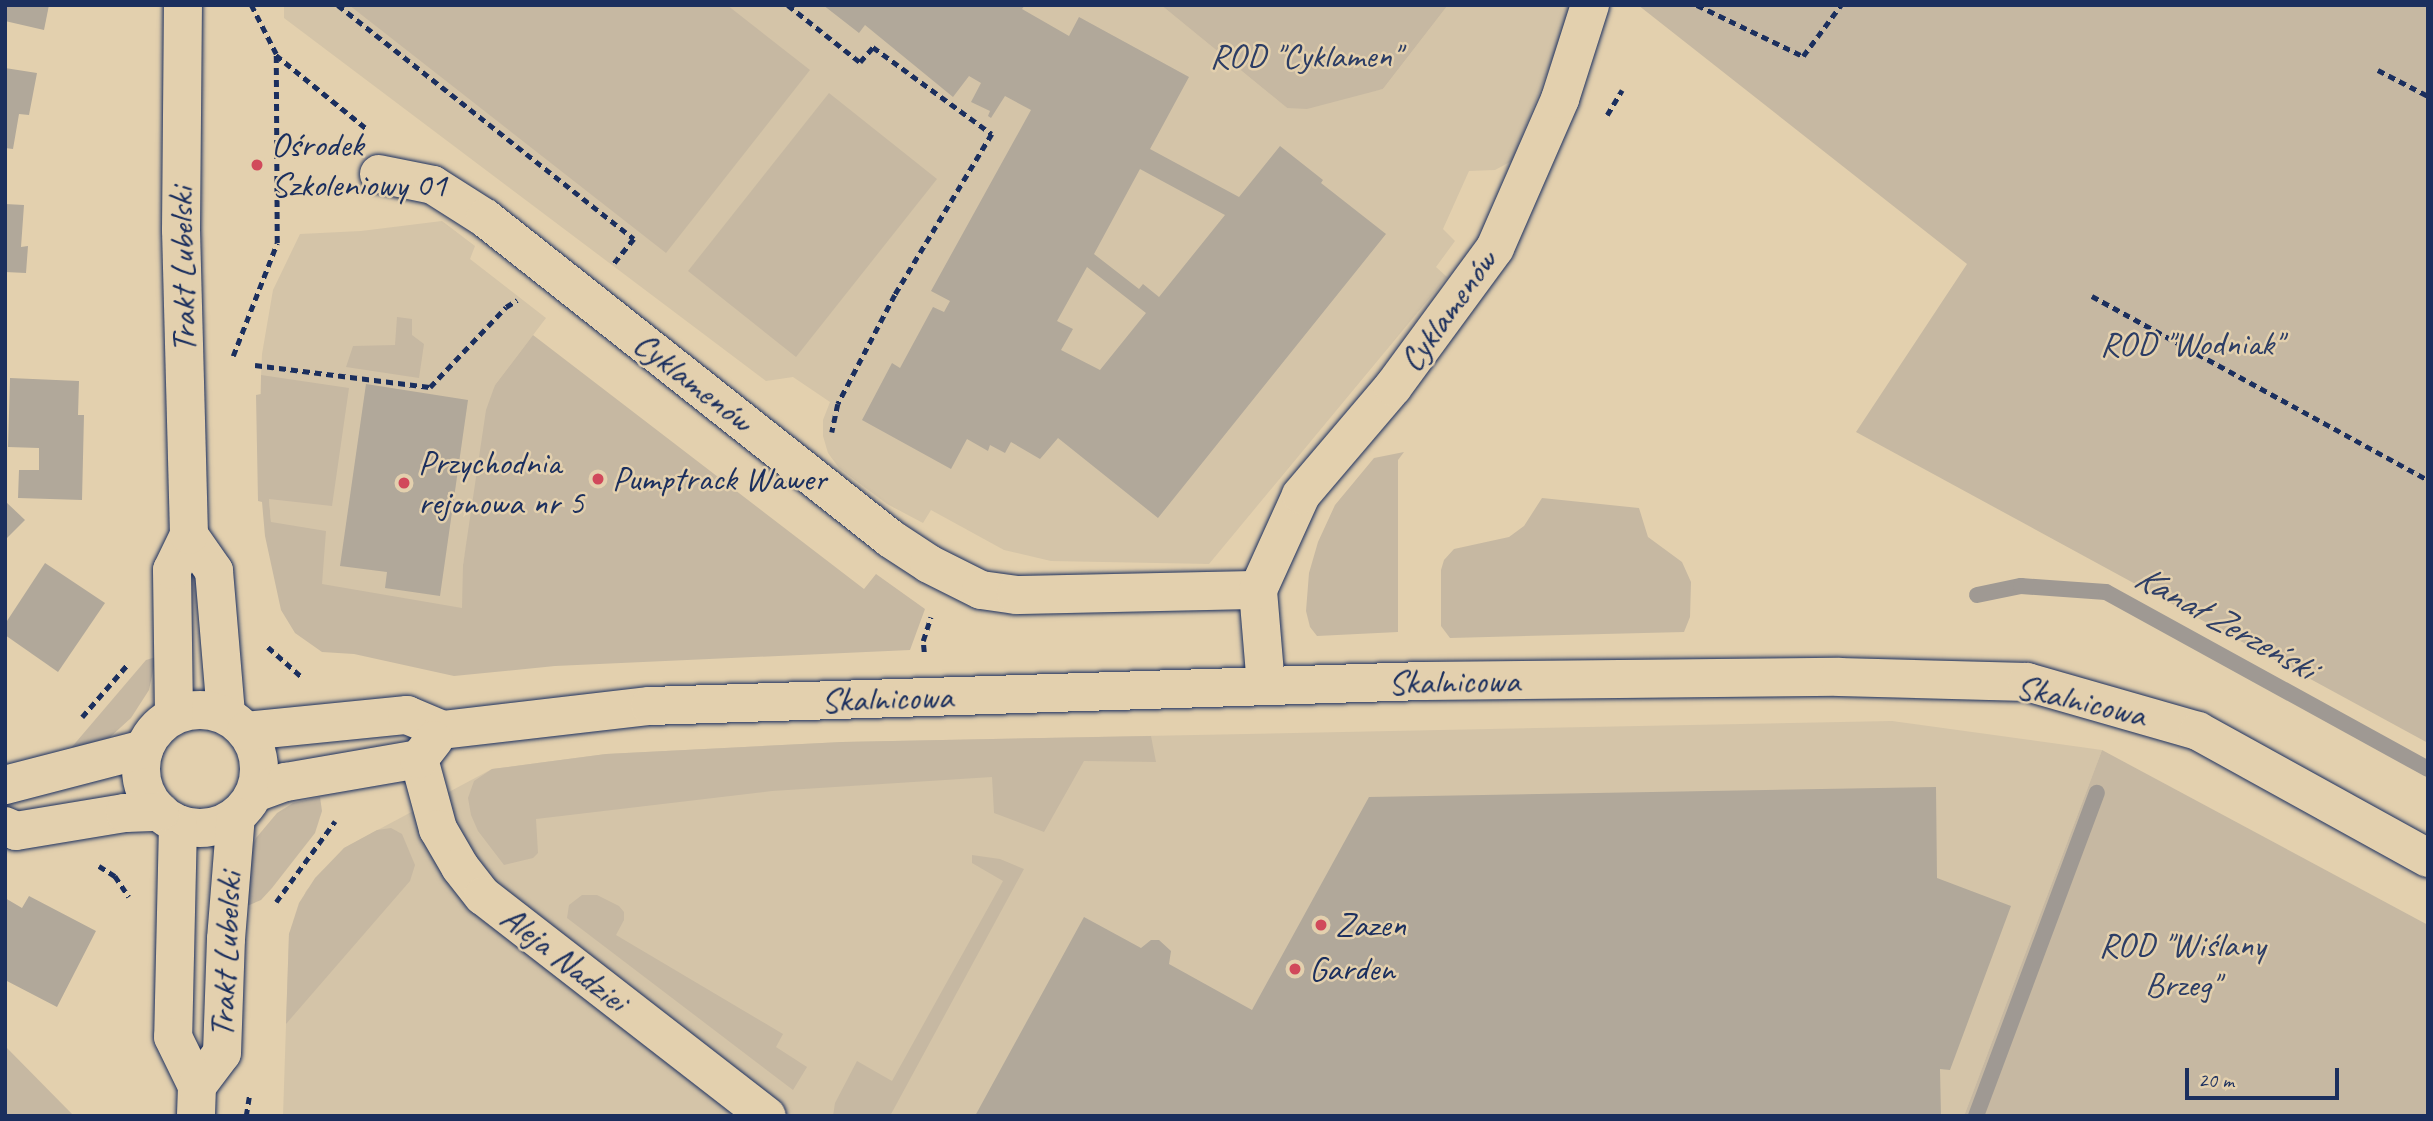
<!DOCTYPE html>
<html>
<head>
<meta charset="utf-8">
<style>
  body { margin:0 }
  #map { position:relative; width:2433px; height:1121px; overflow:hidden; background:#e3d0ae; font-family:Caveat,sans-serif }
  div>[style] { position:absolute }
  .built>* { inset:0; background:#d4c4a8 }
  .green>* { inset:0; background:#c6b8a2 }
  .stream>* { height:16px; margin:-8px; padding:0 8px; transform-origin:8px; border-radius:8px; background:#9f9993 }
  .building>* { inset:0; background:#b1a89a }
  .path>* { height:4.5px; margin-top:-2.25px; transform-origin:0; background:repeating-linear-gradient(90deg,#1b2f5e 0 7px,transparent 0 12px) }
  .roads { filter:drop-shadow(0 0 2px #1b2f5e) drop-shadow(0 0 2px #1b2f5e) }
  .minor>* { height:38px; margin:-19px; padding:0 19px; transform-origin:19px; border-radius:19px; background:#e3d0ae }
  .minor>.ring { margin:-19px; padding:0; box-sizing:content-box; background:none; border:38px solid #e3d0ae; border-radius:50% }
  .dots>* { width:19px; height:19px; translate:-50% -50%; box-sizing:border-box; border:4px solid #e3d0ae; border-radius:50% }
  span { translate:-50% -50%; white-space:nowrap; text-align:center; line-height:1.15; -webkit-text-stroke:5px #e3d0ae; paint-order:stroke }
  .park-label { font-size:35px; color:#2c3d65 }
  .poi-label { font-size:35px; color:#1b2f5e }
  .left { translate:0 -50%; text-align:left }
  .street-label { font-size:35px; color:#1b2f5e }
  .water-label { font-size:37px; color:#2f3f66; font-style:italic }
  .frame { position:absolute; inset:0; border:7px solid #1b2f5e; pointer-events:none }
  .scale { position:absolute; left:2185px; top:1068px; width:154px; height:32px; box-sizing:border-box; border:4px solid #1b2f5e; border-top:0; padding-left:9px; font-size:21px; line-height:24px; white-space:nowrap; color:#1b2f5e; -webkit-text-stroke:5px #e3d0ae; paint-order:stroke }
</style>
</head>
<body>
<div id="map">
  <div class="built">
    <i style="clip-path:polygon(284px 5px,1161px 5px,1287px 108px,1383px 89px,1448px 5px,1568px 5px,1572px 9px,1512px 161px,1495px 170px,1469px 171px,1443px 229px,1455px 241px,1436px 267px,1447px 277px,1209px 564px,1051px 561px,1004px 550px,931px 510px,923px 523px,887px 504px,839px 468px,828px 453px,823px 436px,823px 420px,830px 402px,793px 377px,766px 381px,284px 18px)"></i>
    <i style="clip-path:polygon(442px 221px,475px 246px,470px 259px,546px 318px,495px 385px,463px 565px,463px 621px,276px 577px,260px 400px,262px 354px,273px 290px,300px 234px,361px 231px)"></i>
    <i style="clip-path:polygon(1892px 721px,2102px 750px,1964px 1116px,283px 1116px,289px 934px,306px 891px,344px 848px,492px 769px,606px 754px,842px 742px)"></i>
  </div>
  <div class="green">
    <i style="clip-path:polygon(349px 5px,727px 5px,810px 70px,666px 253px)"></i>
    <i style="clip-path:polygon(1161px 5px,1448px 5px,1383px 89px,1307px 109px,1287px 108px)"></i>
    <i style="clip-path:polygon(1638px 5px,2428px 5px,2428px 743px,1856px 432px,1967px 264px)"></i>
    <i style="clip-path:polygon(829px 93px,937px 179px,796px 357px,688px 271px)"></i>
    <i style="clip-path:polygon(397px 317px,412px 319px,412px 335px,424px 344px,419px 378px,346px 367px,353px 346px,395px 345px)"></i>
    <i style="clip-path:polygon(533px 335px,864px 589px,876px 574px,925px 609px,910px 650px,555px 666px,454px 676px,354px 654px,322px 652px,295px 633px,281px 610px,265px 536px,262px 502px,258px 501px,256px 395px,261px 394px,261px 375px,349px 388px,332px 506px,269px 499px,271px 522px,326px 531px,322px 584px,462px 608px,463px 565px,486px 410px,495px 385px)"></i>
    <i style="clip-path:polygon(1404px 452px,1398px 460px,1398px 632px,1317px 636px,1310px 627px,1306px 611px,1309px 573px,1318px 542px,1335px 505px,1374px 458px)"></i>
    <i style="clip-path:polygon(1542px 498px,1639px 508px,1648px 537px,1682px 562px,1691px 582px,1690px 617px,1684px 632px,1450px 638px,1441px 626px,1441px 570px,1444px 560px,1454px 549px,1509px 537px,1524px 526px)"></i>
    <i style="clip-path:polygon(156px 657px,149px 690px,131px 718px,109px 738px,71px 748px,146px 660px)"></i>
    <i style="clip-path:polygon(1151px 736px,1156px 762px,1084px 761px,1044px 832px,994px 813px,992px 777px,772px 791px,536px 819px,538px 853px,533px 858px,504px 865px,478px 831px,471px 815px,468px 798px,474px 781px,492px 769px,606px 754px,842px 742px)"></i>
    <i style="clip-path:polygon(2102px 750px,2428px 925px,2428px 1116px,1964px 1116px)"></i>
    <i style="clip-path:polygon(320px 797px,322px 811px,315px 833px,272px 888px,261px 900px,247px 906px,248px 856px,256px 838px,277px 813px,293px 803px)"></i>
    <i style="clip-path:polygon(391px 828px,402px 834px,415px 865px,410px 881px,286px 1024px,289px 934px,299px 903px,315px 878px,344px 848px,377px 830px)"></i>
    <i style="clip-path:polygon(972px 855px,1000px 859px,1024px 869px,890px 1116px,833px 1116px,835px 1103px,857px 1061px,892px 1081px,1003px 881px,972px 863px)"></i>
    <i style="clip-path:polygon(582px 895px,597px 895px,619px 906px,624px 912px,624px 920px,616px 935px,783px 1034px,776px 1047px,807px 1067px,793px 1090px,567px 918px,569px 905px)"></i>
    <i style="clip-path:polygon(5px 1046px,74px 1116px,5px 1116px)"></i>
  </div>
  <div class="stream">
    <i style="left:1977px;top:595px;width:45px;rotate:-11.6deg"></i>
    <i style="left:2021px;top:586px;width:85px;rotate:4deg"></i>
    <i style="left:2106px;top:592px;width:367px;rotate:28.8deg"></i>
    <i style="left:1976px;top:1116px;width:345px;rotate:-69.5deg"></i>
  </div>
  <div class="building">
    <i style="clip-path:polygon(5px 5px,49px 5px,44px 30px,5px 21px)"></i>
    <i style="clip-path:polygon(evenodd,823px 5px,1025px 5px,1022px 9px,1069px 36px,1079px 17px,1189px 77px,1150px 149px,1239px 197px,1280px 146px,1323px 180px,1321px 183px,1386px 234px,1158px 518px,1058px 438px,1040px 459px,1011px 442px,1005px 453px,990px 445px,988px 451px,967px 439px,951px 469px,862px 420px,892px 363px,900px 368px,933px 307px,944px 312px,950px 301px,931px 291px,1031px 110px,1005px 96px,991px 118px,988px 116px,990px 111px,971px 102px,981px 83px,969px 76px,953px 97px,865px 25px,859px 33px,823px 5px,1140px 169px,1225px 215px,1159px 297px,1143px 284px,1139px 289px,1094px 254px,1140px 169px,823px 5px,1087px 267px,1146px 313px,1100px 370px,1061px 350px,1073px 329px,1057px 321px,1087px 267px)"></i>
    <i style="clip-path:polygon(5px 68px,37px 73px,29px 115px,19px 114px,13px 149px,5px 148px)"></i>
    <i style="clip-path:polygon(5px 204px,24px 205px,21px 247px,28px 246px,26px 273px,5px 272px)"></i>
    <i style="clip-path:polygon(10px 378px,79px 381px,78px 415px,84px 415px,82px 500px,18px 498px,19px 470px,39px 470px,39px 448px,8px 447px)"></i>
    <i style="clip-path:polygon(366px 384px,468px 400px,440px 596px,385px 588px,387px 572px,340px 566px)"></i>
    <i style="clip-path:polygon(5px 501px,25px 520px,5px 540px)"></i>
    <i style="clip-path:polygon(45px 563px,105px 603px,58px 672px,5px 635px,5px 624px)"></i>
    <i style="clip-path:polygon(1936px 787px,1937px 878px,2011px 906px,1950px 1070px,1940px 1069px,1941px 1116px,975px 1116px,1084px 917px,1141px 948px,1151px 940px,1159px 940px,1171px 951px,1169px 964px,1252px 1010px,1369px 797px)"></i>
    <i style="clip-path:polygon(29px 896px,96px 931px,57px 1007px,5px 980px,5px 898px,22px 908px)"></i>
  </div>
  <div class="path">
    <i style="left:338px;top:5px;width:377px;rotate:38.3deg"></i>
    <i style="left:634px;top:239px;width:32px;rotate:129deg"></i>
    <i style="left:788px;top:5px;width:92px;rotate:38.4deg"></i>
    <i style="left:860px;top:62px;width:20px;rotate:-49deg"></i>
    <i style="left:873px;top:47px;width:147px;rotate:36.2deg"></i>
    <i style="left:992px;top:134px;width:188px;rotate:121.1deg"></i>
    <i style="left:895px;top:295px;width:123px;rotate:117.6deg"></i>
    <i style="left:838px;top:404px;width:29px;rotate:102deg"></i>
    <i style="left:1697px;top:5px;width:118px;rotate:25.7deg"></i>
    <i style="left:1803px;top:56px;width:64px;rotate:-53.3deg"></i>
    <i style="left:276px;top:55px;width:117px;rotate:39.1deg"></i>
    <i style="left:2378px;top:70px;width:56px;rotate:27.5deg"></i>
    <i style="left:1607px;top:115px;width:29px;rotate:-59deg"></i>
    <i style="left:2092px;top:296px;width:383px;rotate:28.7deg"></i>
    <i style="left:233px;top:356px;width:121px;rotate:-68.7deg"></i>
    <i style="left:277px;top:243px;width:189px;rotate:-90.3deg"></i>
    <i style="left:276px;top:54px;width:55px;rotate:-117deg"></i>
    <i style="left:255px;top:365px;width:176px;rotate:7.2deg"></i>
    <i style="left:430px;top:387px;width:110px;rotate:-46.5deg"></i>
    <i style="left:506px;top:307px;width:13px;rotate:-32deg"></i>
    <i style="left:268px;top:647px;width:47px;rotate:41.5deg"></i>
    <i style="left:924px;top:652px;width:11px;rotate:-95deg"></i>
    <i style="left:923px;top:641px;width:25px;rotate:-72deg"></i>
    <i style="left:82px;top:717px;width:69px;rotate:-49.1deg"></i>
    <i style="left:99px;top:866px;width:19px;rotate:32deg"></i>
    <i style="left:115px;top:876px;width:25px;rotate:56deg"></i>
    <i style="left:276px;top:902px;width:100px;rotate:-53.9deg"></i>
    <i style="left:246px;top:1116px;width:20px;rotate:-81deg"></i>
  </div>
  <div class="roads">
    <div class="minor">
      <i style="left:379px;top:174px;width:55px;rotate:11.5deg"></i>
      <i style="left:433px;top:185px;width:62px;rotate:32.4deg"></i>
      <i style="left:485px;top:218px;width:518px;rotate:38.33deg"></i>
      <i style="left:891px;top:539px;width:45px;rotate:33.3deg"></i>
      <i style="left:929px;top:564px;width:58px;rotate:26.6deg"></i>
      <i style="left:981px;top:590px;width:35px;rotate:8deg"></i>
      <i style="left:1016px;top:595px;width:242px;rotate:-1.2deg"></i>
      <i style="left:189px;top:535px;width:44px;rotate:55.2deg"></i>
      <i style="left:214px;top:571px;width:144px;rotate:85.2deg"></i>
      <i style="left:1266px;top:686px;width:96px;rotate:-94.8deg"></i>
      <i style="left:1258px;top:590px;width:104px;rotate:-65.6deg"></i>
      <i style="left:1301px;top:495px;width:142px;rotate:-49.6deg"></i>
      <i style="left:1393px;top:387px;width:172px;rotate:-53.7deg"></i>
      <i style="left:1495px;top:248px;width:163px;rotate:-66.4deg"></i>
      <i style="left:1560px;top:99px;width:99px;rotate:-72.3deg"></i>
      <i class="ring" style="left:141px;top:710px;width:80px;height:80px"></i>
      <i style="left:174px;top:714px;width:144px;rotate:-90.8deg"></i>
      <i style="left:172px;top:570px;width:39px;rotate:-64deg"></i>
      <i style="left:189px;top:535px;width:305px;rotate:-91.5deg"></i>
      <i style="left:181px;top:230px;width:225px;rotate:-89.5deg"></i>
      <i style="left:246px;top:731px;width:162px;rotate:-5.7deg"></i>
      <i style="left:407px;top:715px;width:38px;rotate:23deg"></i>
      <i style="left:442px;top:730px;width:209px;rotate:-6.6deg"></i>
      <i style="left:650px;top:706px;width:774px;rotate:-1.85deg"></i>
      <i style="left:1424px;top:681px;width:415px;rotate:-0.6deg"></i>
      <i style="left:1839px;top:677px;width:188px;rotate:1.5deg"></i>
      <i style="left:2027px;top:682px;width:178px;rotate:16deg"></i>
      <i style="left:2198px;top:731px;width:263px;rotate:28.9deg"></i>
      <i style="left:419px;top:759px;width:73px;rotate:74.8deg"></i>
      <i style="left:438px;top:829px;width:44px;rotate:59.9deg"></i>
      <i style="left:460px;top:867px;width:37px;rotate:52deg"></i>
      <i style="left:483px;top:896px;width:359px;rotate:37.8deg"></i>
      <i style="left:5px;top:785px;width:144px;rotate:-14.5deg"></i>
      <i style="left:255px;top:793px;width:33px;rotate:-20deg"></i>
      <i style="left:286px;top:782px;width:135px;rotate:-9.8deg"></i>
      <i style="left:419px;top:759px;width:24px;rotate:-52deg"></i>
      <i style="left:178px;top:824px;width:213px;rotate:91.3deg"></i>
      <i style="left:173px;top:1037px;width:55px;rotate:63.9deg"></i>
      <i style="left:197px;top:1086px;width:30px;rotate:92deg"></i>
      <i style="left:5px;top:826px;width:12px;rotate:24deg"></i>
      <i style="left:16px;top:831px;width:110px;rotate:-9.4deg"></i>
      <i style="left:125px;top:813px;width:35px;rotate:-2deg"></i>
      <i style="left:197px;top:1086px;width:41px;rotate:-52.9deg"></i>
      <i style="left:222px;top:1053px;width:114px;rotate:-88deg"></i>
      <i style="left:226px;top:939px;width:123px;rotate:-85.4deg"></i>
    </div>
  </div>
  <div class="dots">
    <i style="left:257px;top:165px;background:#d1495b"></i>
    <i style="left:598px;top:479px;background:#d1495b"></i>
    <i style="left:404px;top:483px;background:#d1495b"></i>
    <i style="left:1321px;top:925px;background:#d1495b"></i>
    <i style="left:1295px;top:969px;background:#d1495b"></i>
  </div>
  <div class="park-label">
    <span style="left:1305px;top:56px">ROD "Cyklamen"</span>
    <span style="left:2191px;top:344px">ROD "Wodniak"</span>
    <span style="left:2182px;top:965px">ROD "Wiślany<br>Brzeg"</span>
  </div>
  <div class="poi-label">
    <span class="left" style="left:271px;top:165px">Ośrodek<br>Szkoleniowy 01</span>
    <span class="left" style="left:418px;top:483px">Przychodnia<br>rejonowa nr 5</span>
    <span class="left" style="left:612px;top:479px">Pumptrack Wawer</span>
    <span class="left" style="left:1335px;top:925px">Zazen</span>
    <span class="left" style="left:1309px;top:969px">Garden</span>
  </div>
  <div class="street-label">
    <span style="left:183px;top:270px;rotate:-91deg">Trakt Lubelski</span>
    <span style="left:1448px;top:311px;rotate:-54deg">Cyklamenów</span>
    <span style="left:693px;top:382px;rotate:38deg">Cyklamenów</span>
    <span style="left:1454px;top:682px;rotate:-1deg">Skalnicowa</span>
    <span style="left:887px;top:699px;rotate:-2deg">Skalnicowa</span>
    <span style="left:2081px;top:701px;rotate:13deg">Skalnicowa</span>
    <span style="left:226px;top:955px;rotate:-87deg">Trakt Lubelski</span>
    <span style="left:564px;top:959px;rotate:38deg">Aleja Nadziei</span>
  </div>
  <div class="water-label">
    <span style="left:2225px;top:622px;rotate:29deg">Kanał Zerzeński</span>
  </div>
  <div class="frame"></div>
  <div class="scale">20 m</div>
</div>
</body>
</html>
